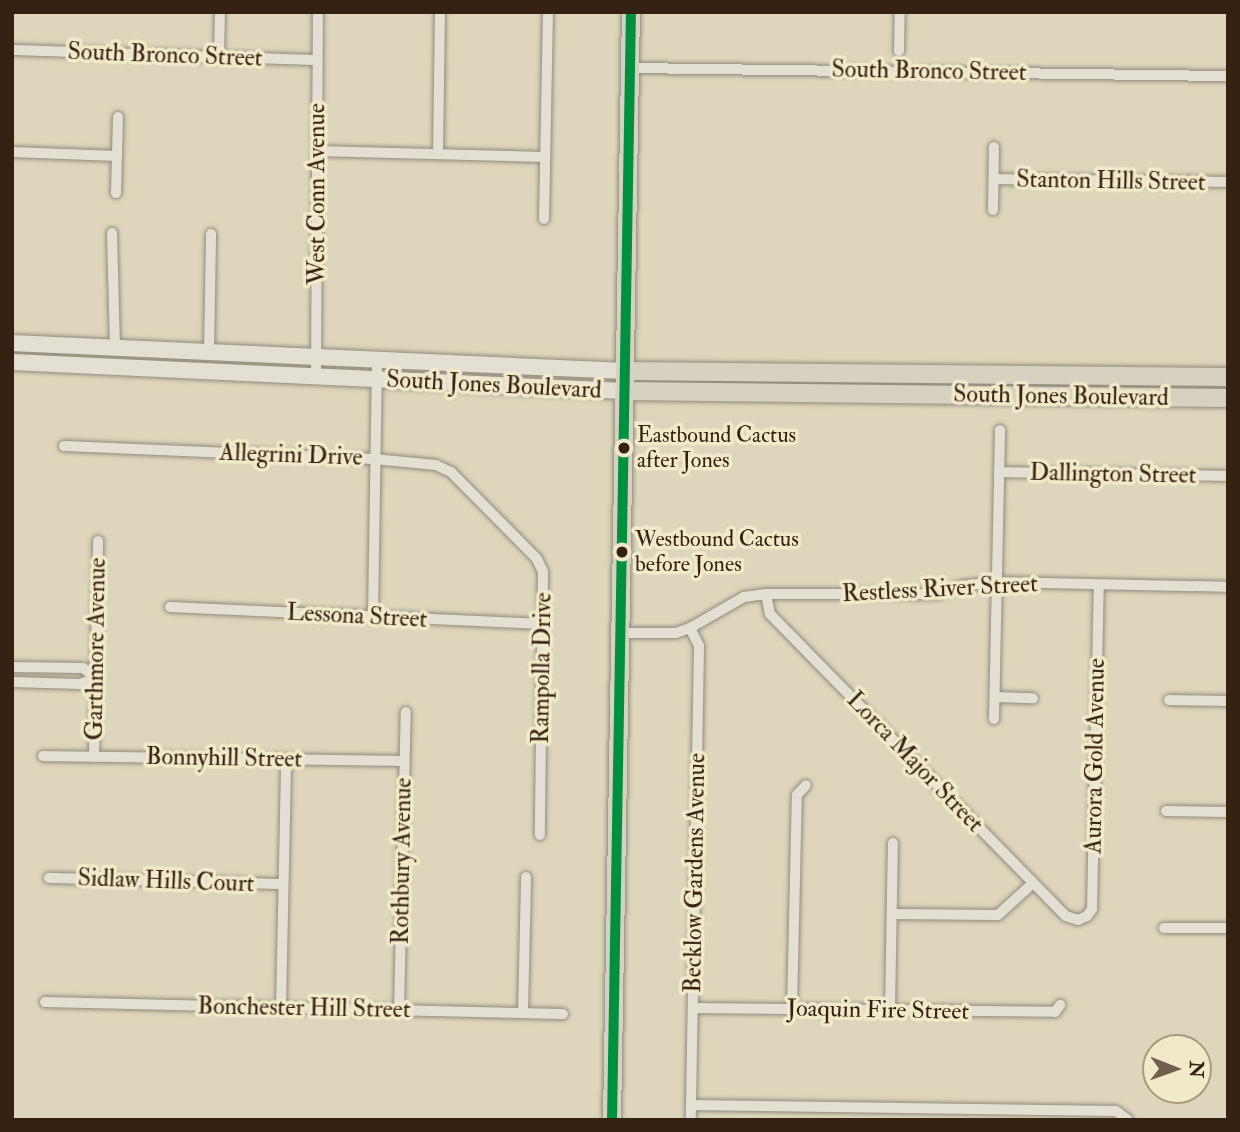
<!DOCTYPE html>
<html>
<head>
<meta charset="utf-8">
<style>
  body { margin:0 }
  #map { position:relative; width:1240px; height:1132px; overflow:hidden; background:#ddd6bc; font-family:"IM FELL Double Pica",serif }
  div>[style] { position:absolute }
  .roads { filter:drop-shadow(0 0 2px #928b7b) drop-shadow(0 0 2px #928b7b) }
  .minor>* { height:10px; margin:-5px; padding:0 5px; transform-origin:5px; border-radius:5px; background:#e3e0d3 }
  .secondary>* { height:16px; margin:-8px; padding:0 8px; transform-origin:8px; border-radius:8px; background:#e3e0d3 }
  .primary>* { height:18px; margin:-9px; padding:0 9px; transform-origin:9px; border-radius:9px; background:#d7d1bf }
  .bus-1>* { height:10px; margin:-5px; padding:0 5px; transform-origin:5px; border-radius:5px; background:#009140 }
  .dots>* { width:19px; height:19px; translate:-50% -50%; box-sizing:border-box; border:4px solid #f1eaca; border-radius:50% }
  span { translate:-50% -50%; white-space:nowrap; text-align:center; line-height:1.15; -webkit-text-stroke:7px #f1eaca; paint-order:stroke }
  .bus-label { font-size:22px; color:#352111 }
  .left { translate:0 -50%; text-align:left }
  .street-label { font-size:24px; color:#352111 }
  .frame { position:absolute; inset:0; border:14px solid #352111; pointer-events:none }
  .north { position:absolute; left:1142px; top:1034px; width:70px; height:70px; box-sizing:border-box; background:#f1eaca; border:2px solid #a69a80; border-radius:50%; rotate:91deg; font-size:19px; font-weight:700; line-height:28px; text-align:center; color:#352111 }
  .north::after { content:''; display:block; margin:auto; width:24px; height:32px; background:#70604d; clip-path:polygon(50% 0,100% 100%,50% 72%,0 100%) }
</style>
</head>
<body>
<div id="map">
  <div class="roads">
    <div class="minor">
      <i style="left:12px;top:50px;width:305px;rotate:1.9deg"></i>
      <i style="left:899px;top:51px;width:39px;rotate:-89deg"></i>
      <i style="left:219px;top:58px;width:46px;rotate:-88.8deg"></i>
      <i style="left:630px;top:68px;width:598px;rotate:0.77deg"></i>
      <i style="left:317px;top:151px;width:228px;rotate:1.5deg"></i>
      <i style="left:12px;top:152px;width:105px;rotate:2.2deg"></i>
      <i style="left:438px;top:154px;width:142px;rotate:-89.2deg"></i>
      <i style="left:994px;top:179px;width:234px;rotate:0.7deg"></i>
      <i style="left:116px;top:193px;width:76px;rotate:-88.5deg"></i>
      <i style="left:993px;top:210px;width:63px;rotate:-89.1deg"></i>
      <i style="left:544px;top:219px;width:207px;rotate:-88.9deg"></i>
      <i style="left:112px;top:233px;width:115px;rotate:88.5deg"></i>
      <i style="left:209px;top:352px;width:118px;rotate:-89deg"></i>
      <i style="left:316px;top:376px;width:364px;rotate:-89.7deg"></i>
      <i style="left:64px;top:446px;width:310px;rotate:2.4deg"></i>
      <i style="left:374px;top:459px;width:62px;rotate:5.5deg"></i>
      <i style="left:436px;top:465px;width:17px;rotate:25deg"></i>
      <i style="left:451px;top:472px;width:122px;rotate:45.3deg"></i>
      <i style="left:537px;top:559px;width:14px;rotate:65deg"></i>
      <i style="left:543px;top:572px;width:263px;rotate:90.7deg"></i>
      <i style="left:999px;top:472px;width:229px;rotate:1deg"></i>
      <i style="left:766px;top:594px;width:20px;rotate:79deg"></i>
      <i style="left:770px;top:614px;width:423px;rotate:45.6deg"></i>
      <i style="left:1066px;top:916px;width:13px;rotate:18deg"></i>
      <i style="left:1078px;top:920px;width:10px;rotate:-24deg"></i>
      <i style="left:1087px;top:916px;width:9px;rotate:-54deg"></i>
      <i style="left:1092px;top:909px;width:324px;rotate:-88.8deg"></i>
      <i style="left:170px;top:607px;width:373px;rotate:2.6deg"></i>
      <i style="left:373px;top:617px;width:258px;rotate:-89.1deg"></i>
      <i style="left:690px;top:628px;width:20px;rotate:63deg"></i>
      <i style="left:699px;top:646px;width:474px;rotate:91deg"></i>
      <i style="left:620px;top:633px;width:56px"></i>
      <i style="left:676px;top:633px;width:15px;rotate:-20deg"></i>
      <i style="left:690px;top:628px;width:62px;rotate:-29.9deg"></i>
      <i style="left:744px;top:597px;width:22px;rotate:-8deg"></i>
      <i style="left:766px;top:594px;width:171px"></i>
      <i style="left:937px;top:594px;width:26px;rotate:-18deg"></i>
      <i style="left:962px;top:586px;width:35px;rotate:-7deg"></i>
      <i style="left:997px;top:582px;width:231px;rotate:1.2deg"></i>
      <i style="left:12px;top:667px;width:71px;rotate:0.8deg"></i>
      <i style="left:83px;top:668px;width:16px;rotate:38deg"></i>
      <i style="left:12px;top:682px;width:68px;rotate:1.7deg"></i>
      <i style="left:80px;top:684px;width:17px;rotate:-21deg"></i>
      <i style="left:995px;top:697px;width:38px;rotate:2deg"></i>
      <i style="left:1169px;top:700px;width:59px;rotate:1deg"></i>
      <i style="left:994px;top:719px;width:289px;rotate:-88.8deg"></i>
      <i style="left:43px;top:756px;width:361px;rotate:0.8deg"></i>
      <i style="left:94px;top:757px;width:216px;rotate:-88.9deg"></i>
      <i style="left:1166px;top:811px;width:62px;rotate:0.9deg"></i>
      <i style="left:49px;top:878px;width:234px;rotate:1.5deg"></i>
      <i style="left:892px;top:914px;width:106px;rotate:0.5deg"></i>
      <i style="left:998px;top:915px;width:47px;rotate:-42.4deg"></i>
      <i style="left:1164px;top:928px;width:64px"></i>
      <i style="left:45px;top:1002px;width:518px;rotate:1.33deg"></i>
      <i style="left:281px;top:1007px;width:248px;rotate:-88.8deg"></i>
      <i style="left:693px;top:1008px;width:362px;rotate:0.6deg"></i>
      <i style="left:1055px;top:1012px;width:9px;rotate:-54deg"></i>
      <i style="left:792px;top:1009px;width:214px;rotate:-88.7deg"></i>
      <i style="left:797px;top:795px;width:13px;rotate:-48deg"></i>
      <i style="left:399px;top:1010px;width:298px;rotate:-88.7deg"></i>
      <i style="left:890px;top:1010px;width:167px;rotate:-89deg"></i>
      <i style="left:523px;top:1013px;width:136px;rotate:-88.7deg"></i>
      <i style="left:691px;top:1105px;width:425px;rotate:0.8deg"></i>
      <i style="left:1116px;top:1111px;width:15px;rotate:37deg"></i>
    </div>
    <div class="secondary">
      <i style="left:12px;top:343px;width:614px;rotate:2.62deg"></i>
      <i style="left:12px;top:362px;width:613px;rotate:2.71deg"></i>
    </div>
    <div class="primary">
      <i style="left:625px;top:371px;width:603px;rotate:0.57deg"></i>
      <i style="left:624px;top:391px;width:604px;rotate:0.66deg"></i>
      <i style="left:612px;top:1120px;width:1108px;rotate:-89.02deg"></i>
    </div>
  </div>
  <div class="bus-1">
    <i style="left:612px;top:1120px;width:1108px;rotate:-89.02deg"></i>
  </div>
  <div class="dots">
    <i style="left:624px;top:448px;background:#352111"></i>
    <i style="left:622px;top:552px;background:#352111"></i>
  </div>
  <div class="bus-label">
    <span class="left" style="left:637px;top:448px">Eastbound Cactus<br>after Jones</span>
    <span class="left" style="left:635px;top:552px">Westbound Cactus<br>before Jones</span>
  </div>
  <div class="street-label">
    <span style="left:165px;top:55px;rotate:2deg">South Bronco Street</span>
    <span style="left:929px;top:71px;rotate:1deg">South Bronco Street</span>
    <span style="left:1111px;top:181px;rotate:1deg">Stanton Hills Street</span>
    <span style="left:317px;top:194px;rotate:-90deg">West Conn Avenue</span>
    <span style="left:494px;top:385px;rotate:3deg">South Jones Boulevard</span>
    <span style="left:1061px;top:396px;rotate:1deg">South Jones Boulevard</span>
    <span style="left:291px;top:455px;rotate:2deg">Allegrini Drive</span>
    <span style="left:1113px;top:474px;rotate:1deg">Dallington Street</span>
    <span style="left:940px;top:589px;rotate:-3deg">Restless River Street</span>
    <span style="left:357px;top:616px;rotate:3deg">Lessona Street</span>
    <span style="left:96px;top:649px;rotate:-89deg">Garthmore Avenue</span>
    <span style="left:542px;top:668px;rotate:-89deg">Rampolla Drive</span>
    <span style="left:1095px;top:756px;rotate:-89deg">Aurora Gold Avenue</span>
    <span style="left:224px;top:758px;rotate:1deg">Bonnyhill Street</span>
    <span style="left:915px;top:762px;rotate:46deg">Lorca Major Street</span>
    <span style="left:402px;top:861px;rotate:-89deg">Rothbury Avenue</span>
    <span style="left:695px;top:873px;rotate:-89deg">Becklow Gardens Avenue</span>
    <span style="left:166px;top:881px;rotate:2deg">Sidlaw Hills Court</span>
    <span style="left:304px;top:1008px;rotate:1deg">Bonchester Hill Street</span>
    <span style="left:878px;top:1010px;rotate:1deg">Joaquin Fire Street</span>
  </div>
  <div class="frame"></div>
  <div class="north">N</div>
</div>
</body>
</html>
